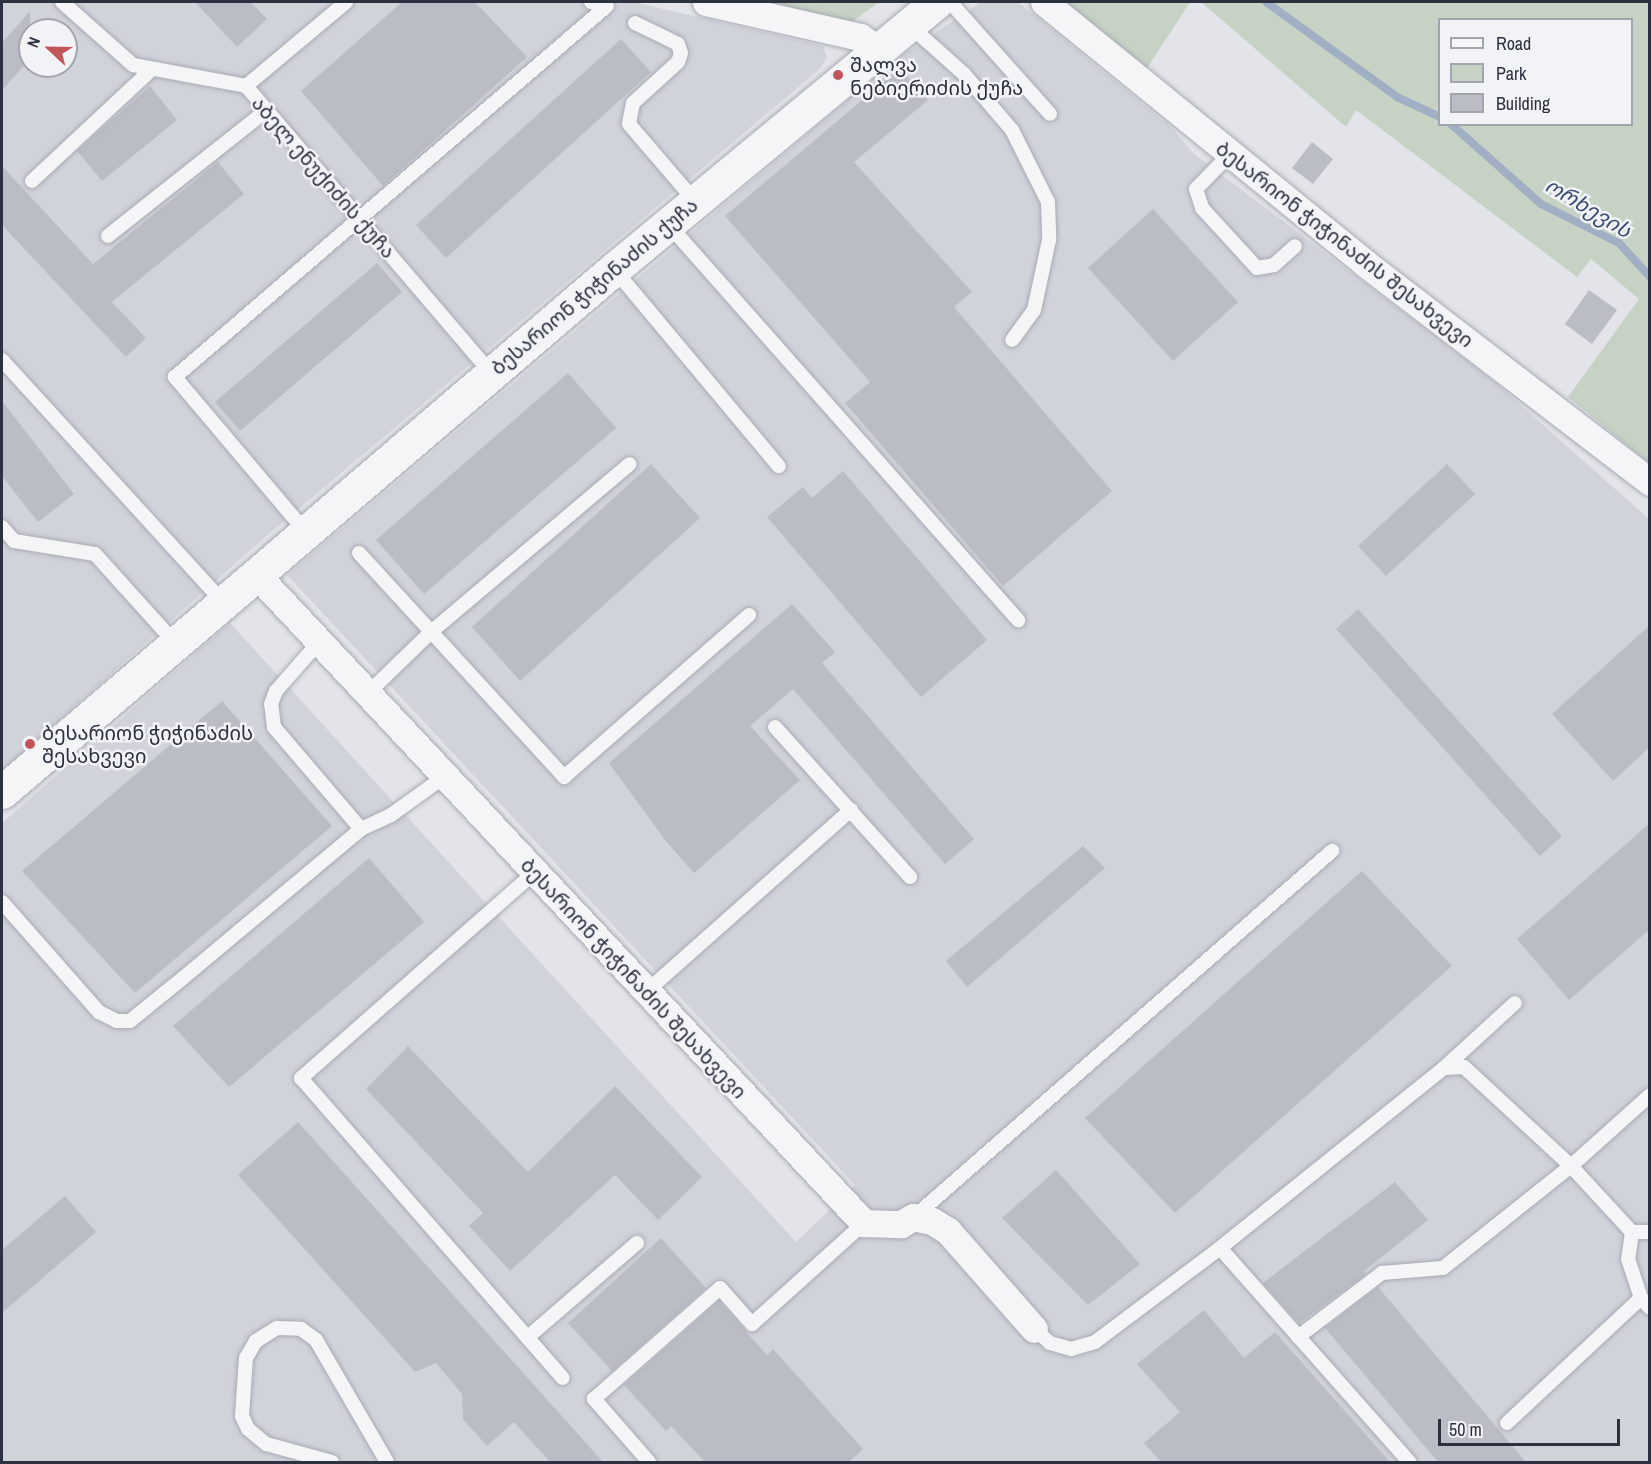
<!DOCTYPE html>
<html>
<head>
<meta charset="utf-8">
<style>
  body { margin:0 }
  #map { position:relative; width:1651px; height:1464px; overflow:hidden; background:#e2e4e9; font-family:"Archivo Narrow","Noto Sans Georgian",sans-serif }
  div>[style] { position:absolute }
  .built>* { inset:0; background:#d1d3db }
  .green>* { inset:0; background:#c6d2c4 }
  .stream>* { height:8px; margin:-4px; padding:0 4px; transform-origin:4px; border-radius:4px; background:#a1afc5 }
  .building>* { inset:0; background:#babdc5 }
  .roads { filter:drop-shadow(0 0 2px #a8abb3) drop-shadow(0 0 2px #a8abb3) }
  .service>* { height:14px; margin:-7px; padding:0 7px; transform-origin:7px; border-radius:7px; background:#f5f5f8 }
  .minor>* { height:27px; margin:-13.5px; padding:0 13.5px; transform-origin:13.5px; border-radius:13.5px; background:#f5f5f8 }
  .tertiary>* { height:33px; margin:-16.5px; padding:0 16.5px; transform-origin:16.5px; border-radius:16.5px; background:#f5f5f8 }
  .dots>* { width:16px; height:16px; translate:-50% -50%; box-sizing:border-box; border:3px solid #f2f3f7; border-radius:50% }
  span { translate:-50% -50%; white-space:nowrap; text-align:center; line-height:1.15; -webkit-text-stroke:5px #f2f3f7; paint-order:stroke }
  .poi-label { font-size:20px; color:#2c313f }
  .left { translate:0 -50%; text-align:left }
  .street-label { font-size:20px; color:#2c313f }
  .water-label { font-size:21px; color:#3a4c6f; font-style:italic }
  .frame { position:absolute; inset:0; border:3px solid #2c313f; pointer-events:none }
  .legend { position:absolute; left:1438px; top:18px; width:195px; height:108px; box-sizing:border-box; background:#f2f3f7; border:2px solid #a3a5ad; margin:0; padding:8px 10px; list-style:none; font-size:18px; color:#2c313f }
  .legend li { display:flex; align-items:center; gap:12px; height:30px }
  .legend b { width:30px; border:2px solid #a3a5ad }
  .north { position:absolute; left:18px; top:18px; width:60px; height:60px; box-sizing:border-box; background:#f2f3f7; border:2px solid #a3a5ad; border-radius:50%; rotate:292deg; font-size:16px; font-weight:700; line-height:24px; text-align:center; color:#2c313f }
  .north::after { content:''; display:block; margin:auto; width:21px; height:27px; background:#c15559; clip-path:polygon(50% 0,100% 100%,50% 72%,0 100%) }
  .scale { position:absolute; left:1438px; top:1419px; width:182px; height:27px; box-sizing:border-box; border:3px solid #2c313f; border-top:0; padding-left:8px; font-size:18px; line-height:21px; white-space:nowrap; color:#2c313f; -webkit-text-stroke:4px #f2f3f7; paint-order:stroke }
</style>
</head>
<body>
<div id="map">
  <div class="built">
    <i style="clip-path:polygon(evenodd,2px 2px,633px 2px,823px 46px,827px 57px,821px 68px,264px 538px,2px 771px,2px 2px,30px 30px,66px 30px,66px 66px,30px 66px,30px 30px)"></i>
    <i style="clip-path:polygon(981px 2px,1018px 2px,1171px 127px,1193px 153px,1489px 377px,1649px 519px,1649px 1462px,2px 1462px,2px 823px,230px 623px,796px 1242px,855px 1185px,287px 575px,895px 60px)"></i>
  </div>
  <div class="green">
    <i style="clip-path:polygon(752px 2px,879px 2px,849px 24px)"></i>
    <i style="clip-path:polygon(1062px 2px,1190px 2px,1144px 73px)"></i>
    <i style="clip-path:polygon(evenodd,1201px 2px,1649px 2px,1649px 463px,1568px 397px,1639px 299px,1591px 259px,1577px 277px,1356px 110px,1346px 127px,1201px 2px,1440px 20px,1632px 20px,1632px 124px,1440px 124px,1440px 20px)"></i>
  </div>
  <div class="stream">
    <i style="left:1266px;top:2px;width:162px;rotate:35.9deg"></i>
    <i style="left:1397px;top:97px;width:47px;rotate:24.9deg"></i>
    <i style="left:1451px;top:124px;width:120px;rotate:41.6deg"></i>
    <i style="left:1541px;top:204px;width:87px;rotate:26.6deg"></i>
    <i style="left:1619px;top:243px;width:46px;rotate:47.6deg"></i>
  </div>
  <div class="building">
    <i style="clip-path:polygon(195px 2px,251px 2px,267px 19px,237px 47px)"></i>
    <i style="clip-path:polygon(402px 2px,475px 2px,527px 57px,383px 186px,301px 91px)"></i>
    <i style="clip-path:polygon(30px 11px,30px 59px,2px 90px,2px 43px)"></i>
    <i style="clip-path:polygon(621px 39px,651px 72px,446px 258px,416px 225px)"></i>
    <i style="clip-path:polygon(900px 68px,928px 100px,854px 162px,972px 292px,954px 307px,1112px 491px,1003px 586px,845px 403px,870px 382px,725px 216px)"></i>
    <i style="clip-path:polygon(150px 86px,177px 120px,102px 181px,77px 151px)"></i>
    <i style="clip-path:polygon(1312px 142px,1333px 159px,1313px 184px,1292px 168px)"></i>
    <i style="clip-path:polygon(218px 162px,244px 194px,112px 302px,146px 338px,126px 357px,2px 225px,2px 166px,93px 264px)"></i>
    <i style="clip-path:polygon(1153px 209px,1238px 302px,1173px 361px,1088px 268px)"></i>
    <i style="clip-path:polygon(377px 263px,402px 292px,240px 431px,215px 402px)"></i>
    <i style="clip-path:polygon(1589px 290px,1617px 310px,1592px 344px,1565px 324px)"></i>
    <i style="clip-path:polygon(568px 373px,616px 428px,424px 594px,376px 540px)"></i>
    <i style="clip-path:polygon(2px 401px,74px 494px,38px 522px,2px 476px)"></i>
    <i style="clip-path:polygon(651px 464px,700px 518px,520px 681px,472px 627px)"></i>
    <i style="clip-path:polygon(1447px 464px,1475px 494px,1386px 576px,1358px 546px)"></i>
    <i style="clip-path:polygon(843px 471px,987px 640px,921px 697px,767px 517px,803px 487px,812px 498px)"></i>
    <i style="clip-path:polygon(792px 604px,835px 652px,822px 663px,974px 839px,945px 864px,793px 689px,750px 726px,800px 780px,694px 873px,665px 840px,609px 763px)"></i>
    <i style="clip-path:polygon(1358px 609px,1562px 836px,1540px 856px,1336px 629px)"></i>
    <i style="clip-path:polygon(1650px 625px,1650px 747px,1613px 781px,1552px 714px)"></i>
    <i style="clip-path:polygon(222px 701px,332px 826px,135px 993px,22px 871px)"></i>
    <i style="clip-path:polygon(1650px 823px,1650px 929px,1569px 1000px,1517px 939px)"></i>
    <i style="clip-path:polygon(1083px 846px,1105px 868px,967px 987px,946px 961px)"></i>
    <i style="clip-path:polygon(369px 858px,424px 922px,229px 1087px,173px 1026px)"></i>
    <i style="clip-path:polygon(1362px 871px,1452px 966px,1175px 1213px,1085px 1118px)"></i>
    <i style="clip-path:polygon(408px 1046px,528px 1172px,615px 1086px,702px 1177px,658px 1220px,615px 1175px,510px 1271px,469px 1226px,483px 1213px,366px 1089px)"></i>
    <i style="clip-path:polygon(298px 1122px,603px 1462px,550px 1462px,514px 1422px,487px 1446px,463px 1419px,462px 1394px,436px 1363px,415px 1372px,238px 1175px)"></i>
    <i style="clip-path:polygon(1056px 1170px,1140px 1264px,1088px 1305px,1002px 1218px)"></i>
    <i style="clip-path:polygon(1395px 1182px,1428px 1220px,1364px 1271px,1366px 1274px,1299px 1323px,1263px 1283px)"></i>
    <i style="clip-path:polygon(65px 1196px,96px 1232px,2px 1313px,2px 1250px)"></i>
    <i style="clip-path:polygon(661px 1238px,706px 1288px,612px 1371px,568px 1323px)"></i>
    <i style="clip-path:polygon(1378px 1287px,1526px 1462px,1438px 1462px,1325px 1328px)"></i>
    <i style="clip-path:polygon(719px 1301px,767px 1355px,773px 1349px,863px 1449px,849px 1462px,705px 1462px,671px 1426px,666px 1431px,624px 1385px)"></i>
    <i style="clip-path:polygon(1204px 1310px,1244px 1358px,1275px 1332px,1390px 1462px,1161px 1462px,1144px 1443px,1180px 1412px,1137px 1364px)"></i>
  </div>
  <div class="roads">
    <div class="service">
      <i style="left:62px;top:2px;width:95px;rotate:41.6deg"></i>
      <i style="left:133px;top:65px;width:115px;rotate:10.5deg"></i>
      <i style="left:246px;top:86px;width:377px;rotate:49.5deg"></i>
      <i style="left:591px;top:2px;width:16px;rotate:14deg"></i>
      <i style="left:950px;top:2px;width:150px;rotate:48.2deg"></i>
      <i style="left:635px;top:23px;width:48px;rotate:26deg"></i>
      <i style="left:678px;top:44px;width:9px;rotate:72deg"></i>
      <i style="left:681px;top:53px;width:9px;rotate:108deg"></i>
      <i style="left:678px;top:62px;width:61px;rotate:137.7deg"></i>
      <i style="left:633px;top:103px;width:21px;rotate:101deg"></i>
      <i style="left:629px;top:124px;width:101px;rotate:49.4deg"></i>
      <i style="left:908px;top:24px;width:75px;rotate:41.8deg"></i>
      <i style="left:964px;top:74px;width:74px;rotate:49.4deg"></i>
      <i style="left:1012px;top:130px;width:80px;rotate:63.4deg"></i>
      <i style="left:1048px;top:202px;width:38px;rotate:88deg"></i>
      <i style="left:1049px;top:240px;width:72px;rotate:102.1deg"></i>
      <i style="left:1034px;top:310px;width:37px;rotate:126deg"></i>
      <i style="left:246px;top:86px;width:131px;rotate:-40deg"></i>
      <i style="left:1230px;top:154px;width:49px;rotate:134.2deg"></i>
      <i style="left:1196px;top:189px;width:20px;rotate:72deg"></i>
      <i style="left:1202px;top:208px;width:81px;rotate:47.5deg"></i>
      <i style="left:1257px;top:268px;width:17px;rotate:-10deg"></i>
      <i style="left:1274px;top:265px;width:28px;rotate:-42deg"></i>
      <i style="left:32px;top:181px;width:161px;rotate:-43deg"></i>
      <i style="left:668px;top:224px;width:529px;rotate:48.53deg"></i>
      <i style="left:108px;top:236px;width:203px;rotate:-38.4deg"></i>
      <i style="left:614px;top:269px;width:257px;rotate:50.1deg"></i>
      <i style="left:2px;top:360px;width:326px;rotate:47.6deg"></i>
      <i style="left:2px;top:527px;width:18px;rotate:49deg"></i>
      <i style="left:14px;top:541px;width:82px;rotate:9.1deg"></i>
      <i style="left:95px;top:554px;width:120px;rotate:48deg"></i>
      <i style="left:305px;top:531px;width:202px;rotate:-130.2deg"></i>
      <i style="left:175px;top:377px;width:569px;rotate:-40.66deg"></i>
      <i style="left:359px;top:553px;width:304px;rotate:47.5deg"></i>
      <i style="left:564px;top:777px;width:246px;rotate:-41.2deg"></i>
      <i style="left:367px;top:694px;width:89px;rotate:-44.1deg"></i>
      <i style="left:431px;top:632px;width:260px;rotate:-40.2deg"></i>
      <i style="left:775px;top:727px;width:202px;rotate:48deg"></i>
      <i style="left:361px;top:829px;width:33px;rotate:-25deg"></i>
      <i style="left:391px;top:815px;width:67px;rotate:-35.8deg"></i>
      <i style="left:535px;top:872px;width:312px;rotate:138.6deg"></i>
      <i style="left:301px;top:1078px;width:398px;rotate:48.9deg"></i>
      <i style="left:2px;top:902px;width:147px;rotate:48.6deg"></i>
      <i style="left:99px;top:1012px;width:20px;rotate:27deg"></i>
      <i style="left:117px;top:1021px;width:13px"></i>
      <i style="left:130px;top:1021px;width:68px;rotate:-39.1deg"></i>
      <i style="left:183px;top:978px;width:232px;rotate:-39.9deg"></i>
      <i style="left:361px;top:829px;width:134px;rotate:-130.5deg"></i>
      <i style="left:274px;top:727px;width:23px;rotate:-97deg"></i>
      <i style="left:271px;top:704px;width:14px;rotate:-69deg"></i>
      <i style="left:276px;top:691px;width:65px;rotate:-48.7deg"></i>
      <i style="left:647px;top:991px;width:273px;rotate:-41.6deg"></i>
      <i style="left:1444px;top:1068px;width:96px;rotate:-42.5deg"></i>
      <i style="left:914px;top:1217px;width:556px;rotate:-41.21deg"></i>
      <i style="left:1632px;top:1232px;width:27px;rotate:98deg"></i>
      <i style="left:1628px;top:1259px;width:41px;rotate:71.6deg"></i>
      <i style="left:1641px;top:1298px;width:13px;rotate:48deg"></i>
      <i style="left:1220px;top:1248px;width:286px;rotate:48.5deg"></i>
      <i style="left:1034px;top:1329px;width:21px;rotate:41deg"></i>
      <i style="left:1050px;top:1343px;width:22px;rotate:16deg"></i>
      <i style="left:1071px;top:1349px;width:25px;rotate:-16deg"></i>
      <i style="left:1095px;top:1342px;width:156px;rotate:-36.9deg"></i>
      <i style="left:1220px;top:1248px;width:287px;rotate:-38.8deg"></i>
      <i style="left:1444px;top:1068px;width:20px;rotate:-3deg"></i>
      <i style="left:1464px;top:1067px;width:146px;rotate:42.8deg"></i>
      <i style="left:1571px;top:1166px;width:90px;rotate:47.3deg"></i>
      <i style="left:1632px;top:1232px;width:18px"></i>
      <i style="left:528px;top:1337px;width:144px;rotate:-40.8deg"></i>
      <i style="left:1298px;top:1337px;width:106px;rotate:-37.3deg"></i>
      <i style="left:1382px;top:1273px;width:61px;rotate:-4.7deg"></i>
      <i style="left:1443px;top:1268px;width:164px;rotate:-38.6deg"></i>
      <i style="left:1571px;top:1166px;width:106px;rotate:-41.9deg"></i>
      <i style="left:1507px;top:1423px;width:183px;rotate:-43deg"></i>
      <i style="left:332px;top:1462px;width:68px;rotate:-164.7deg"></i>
      <i style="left:266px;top:1444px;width:23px;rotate:-140deg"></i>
      <i style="left:248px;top:1429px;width:14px;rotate:-115deg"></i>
      <i style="left:242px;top:1416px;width:58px;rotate:-86.1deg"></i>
      <i style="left:246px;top:1358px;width:20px;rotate:-60deg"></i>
      <i style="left:256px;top:1341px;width:25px;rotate:-32deg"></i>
      <i style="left:277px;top:1328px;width:24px;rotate:2deg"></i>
      <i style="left:301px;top:1329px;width:19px;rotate:36deg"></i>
      <i style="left:316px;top:1340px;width:141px;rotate:59.8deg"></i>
      <i style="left:649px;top:1462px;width:84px;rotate:-131.1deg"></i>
      <i style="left:594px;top:1399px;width:168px;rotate:-41.4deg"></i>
      <i style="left:720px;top:1288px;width:48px;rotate:48.4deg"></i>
      <i style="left:752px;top:1324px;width:151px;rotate:-42deg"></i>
    </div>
    <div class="minor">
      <i style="left:706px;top:2px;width:158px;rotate:12.8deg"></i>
      <i style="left:860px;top:37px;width:21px;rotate:35deg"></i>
      <i style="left:1044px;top:2px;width:415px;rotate:39.1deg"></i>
      <i style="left:1366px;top:264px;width:358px;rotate:37.5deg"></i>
      <i style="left:255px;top:573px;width:891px;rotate:46.87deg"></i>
      <i style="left:864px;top:1223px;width:37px;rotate:2deg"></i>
      <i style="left:901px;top:1224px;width:14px;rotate:-30deg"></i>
      <i style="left:913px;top:1217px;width:19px;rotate:12deg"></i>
      <i style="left:932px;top:1221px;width:19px;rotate:32deg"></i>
      <i style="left:948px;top:1231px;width:130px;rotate:48.7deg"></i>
    </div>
    <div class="tertiary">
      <i style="left:2px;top:792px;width:805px;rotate:-40.52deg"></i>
      <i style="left:614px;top:269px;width:419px;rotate:-39.6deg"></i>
    </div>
  </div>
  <div class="dots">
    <i style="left:838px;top:75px;background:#c15559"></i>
    <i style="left:30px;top:744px;background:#c15559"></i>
  </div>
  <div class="poi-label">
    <span class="left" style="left:850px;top:76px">შალვა<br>ნებიერიძის ქუჩა</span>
    <span class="left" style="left:42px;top:744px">ბესარიონ ჭიჭინაძის<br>შესახვევი</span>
  </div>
  <div class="street-label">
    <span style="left:324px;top:177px;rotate:49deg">აბელ ენუქიძის ქუჩა</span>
    <span style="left:1345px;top:244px;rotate:38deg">ბესარიონ ჭიჭინაძის შესახვევი</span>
    <span style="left:594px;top:286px;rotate:-40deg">ბესარიონ ჭიჭინაძის ქუჩა</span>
    <span style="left:634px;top:978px;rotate:47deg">ბესარიონ ჭიჭინაძის შესახვევი</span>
  </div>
  <div class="water-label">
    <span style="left:1588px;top:208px;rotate:31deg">ორხევის</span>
  </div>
  <div class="frame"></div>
  <ul class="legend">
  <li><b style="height:8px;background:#f5f5f8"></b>Road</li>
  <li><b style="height:16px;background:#c6d2c4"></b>Park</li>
  <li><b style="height:16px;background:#babdc5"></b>Building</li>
  </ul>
  <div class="north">N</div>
  <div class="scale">50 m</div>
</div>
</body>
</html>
